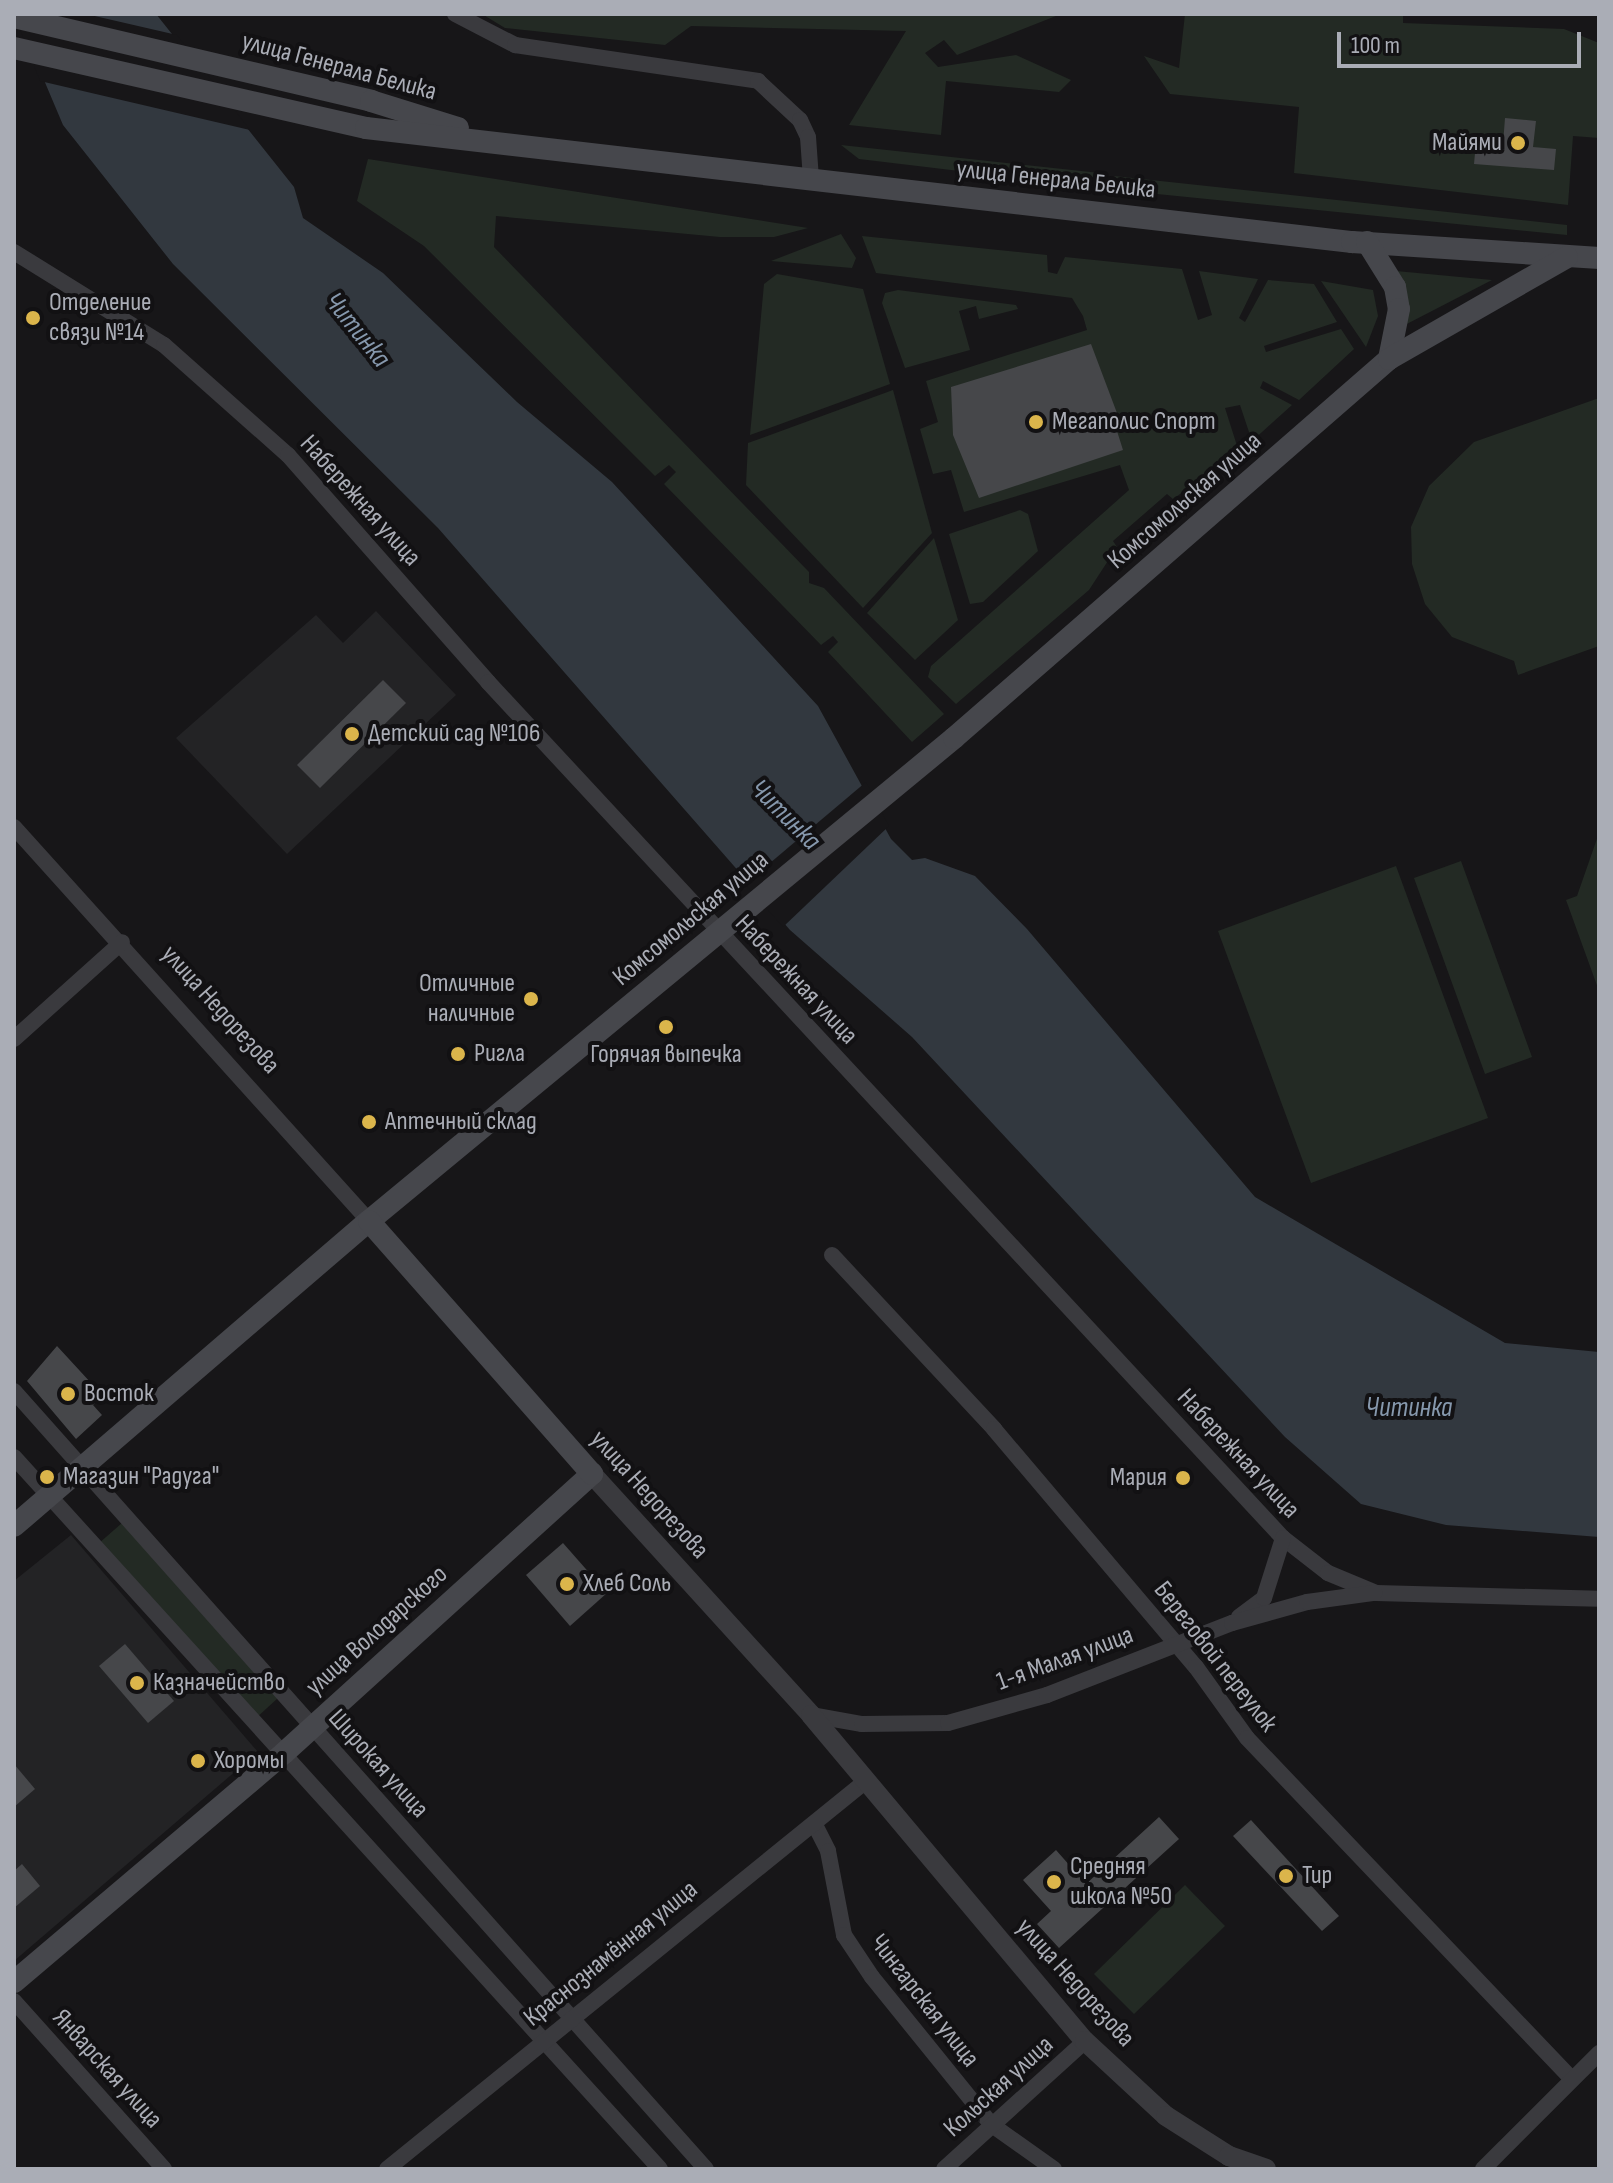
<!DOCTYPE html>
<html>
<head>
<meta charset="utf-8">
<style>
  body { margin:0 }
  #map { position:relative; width:1613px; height:2183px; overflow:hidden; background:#171618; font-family:"Sofia Sans Condensed",sans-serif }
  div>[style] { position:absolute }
  .built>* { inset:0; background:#232325 }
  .green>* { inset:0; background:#232a24 }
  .water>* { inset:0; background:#32383f }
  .pier>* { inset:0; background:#171618 }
  .building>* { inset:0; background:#46474a }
  .minor>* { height:16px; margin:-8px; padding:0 8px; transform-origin:8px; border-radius:8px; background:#3a3a3e }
  .tertiary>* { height:20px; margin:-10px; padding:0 10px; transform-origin:10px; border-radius:10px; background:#3a3a3e }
  .secondary>* { height:22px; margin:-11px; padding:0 11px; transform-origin:11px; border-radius:11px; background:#46474c }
  .dots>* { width:22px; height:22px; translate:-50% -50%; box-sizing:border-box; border:4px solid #121113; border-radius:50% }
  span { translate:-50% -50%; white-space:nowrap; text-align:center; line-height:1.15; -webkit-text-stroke:8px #121113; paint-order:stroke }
  .street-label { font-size:26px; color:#aaadb6 }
  .poi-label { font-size:26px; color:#aaadb6 }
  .right { translate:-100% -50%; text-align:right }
  .left { translate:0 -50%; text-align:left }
  .water-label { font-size:28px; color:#8698ad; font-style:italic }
  .frame { position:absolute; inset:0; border:16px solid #aaadb6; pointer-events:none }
  .scale { position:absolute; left:1337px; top:32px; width:244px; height:36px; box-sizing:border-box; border:4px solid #aaadb6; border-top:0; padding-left:10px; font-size:24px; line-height:28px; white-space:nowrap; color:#aaadb6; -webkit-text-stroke:6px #121113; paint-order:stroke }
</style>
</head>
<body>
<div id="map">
  <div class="built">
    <i style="clip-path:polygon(376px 611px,456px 695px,287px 854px,176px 738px,316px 615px,343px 643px)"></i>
    <i style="clip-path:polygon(71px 1535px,258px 1752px,14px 1961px,14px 1581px)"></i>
  </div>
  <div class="green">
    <i style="clip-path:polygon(482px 14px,1061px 14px,957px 55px,944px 40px,925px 53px,938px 67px,1016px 55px,1071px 80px,1059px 92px,946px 81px,941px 135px,849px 125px,906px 31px,691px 26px,665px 45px,505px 28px)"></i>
    <i style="clip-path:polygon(1185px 14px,1403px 14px,1403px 23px,1564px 29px,1599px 43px,1599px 138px,1573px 136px,1568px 205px,1294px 173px,1299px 107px,1170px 94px,1144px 56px,1179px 68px)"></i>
    <i style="clip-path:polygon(841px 145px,1100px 173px,1078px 185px,859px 159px)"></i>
    <i style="clip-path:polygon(368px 159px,808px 228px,774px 237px,720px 237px,496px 216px,494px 247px,809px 572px,809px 583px,824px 588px,944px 714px,912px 742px,828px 652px,838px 642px,833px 636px,821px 645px,664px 484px,676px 472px,669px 465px,655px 476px,424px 246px,357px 201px)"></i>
    <i style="clip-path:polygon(1114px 176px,1567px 225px,1567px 235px,1127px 191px)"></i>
    <i style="clip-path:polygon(841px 234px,856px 258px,852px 268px,771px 261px)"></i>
    <i style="clip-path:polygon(862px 236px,1047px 255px,1048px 272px,1057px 274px,1065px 257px,1182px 269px,1198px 320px,1212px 315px,1199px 271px,1258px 279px,1239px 318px,1245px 322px,1268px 280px,1314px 284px,1337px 322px,1264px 346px,1266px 352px,1341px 329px,1354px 349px,1299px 400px,1263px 381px,1260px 388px,1292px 405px,1252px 441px,1240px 405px,1225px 408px,1239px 452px,1173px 499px,1167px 494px,1113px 541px,1117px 547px,1089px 590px,956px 704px,928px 677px,931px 666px,1129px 490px,1120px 465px,964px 512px,951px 470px,933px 474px,920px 429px,938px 422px,926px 381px,1087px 330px,1083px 316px,1072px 298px,876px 273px)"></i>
    <i style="clip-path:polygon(1396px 271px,1492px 280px,1399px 328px)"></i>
    <i style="clip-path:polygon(777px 274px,863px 289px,890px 384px,750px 435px,764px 284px)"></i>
    <i style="clip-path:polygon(1321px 281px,1373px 290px,1378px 316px,1366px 347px)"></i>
    <i style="clip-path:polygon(898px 290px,1016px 305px,1018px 309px,979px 319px,976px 306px,959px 311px,970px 350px,905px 368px,882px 303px,885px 293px)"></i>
    <i style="clip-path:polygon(893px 390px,932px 533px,863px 608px,746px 485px,748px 443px)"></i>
    <i style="clip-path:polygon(1599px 398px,1599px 646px,1518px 675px,1514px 661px,1452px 637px,1425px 604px,1412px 564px,1411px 527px,1429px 486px,1474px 442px)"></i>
    <i style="clip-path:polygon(1020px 510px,1028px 514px,1038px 551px,983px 602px,970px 604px,949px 534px)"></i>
    <i style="clip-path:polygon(934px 538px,958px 620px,915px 660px,867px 613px)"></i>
    <i style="clip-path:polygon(1599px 833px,1599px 991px,1566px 900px,1577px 896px)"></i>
    <i style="clip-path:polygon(1461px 861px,1532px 1057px,1485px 1074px,1414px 878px)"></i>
    <i style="clip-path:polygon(1396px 866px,1488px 1118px,1311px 1183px,1218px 931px)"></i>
    <i style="clip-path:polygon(122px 1523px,278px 1698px,255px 1719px,98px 1544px)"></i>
    <i style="clip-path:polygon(1185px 1885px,1225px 1926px,1134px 2014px,1094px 1974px)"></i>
  </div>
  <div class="water">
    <i style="clip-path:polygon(16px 14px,156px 14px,294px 187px,303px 218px,383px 273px,517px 402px,612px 482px,818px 706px,891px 839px,912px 860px,925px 858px,975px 876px,1027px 929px,1255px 1197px,1505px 1343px,1599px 1352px,1599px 1537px,1446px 1525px,1361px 1504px,1285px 1437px,912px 1037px,790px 930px,438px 528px,173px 264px,63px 125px)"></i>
  </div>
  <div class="pier">
    <i style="clip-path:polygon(14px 14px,86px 14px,177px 35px,250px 130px,40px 81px)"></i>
    <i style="clip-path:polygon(866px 782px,889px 826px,783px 927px,745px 884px)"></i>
  </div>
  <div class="building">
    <i style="clip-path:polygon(1505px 118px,1536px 121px,1533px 147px,1556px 149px,1554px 170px,1474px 164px,1476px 142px,1503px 144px)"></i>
    <i style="clip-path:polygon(1091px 344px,1123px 429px,1117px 431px,1123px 450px,979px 498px,953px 435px,951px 387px)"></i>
    <i style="clip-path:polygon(383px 680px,406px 703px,320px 788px,297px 765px)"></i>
    <i style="clip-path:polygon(57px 1346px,103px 1396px,93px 1405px,102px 1415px,76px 1439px,27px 1381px)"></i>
    <i style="clip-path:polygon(563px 1543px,607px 1593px,570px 1626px,526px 1575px)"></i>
    <i style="clip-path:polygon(125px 1644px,174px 1701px,148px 1723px,99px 1666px)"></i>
    <i style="clip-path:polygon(14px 1764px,35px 1789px,14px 1807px)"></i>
    <i style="clip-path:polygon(1159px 1817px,1179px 1839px,1059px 1948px,1037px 1924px,1051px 1911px,1023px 1880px,1056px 1850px,1086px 1884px)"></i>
    <i style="clip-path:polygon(1251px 1820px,1339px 1916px,1322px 1931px,1233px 1836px)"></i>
    <i style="clip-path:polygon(22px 1864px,40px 1886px,14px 1908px,14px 1871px)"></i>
  </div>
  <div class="minor">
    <i style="left:455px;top:14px;width:68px;rotate:27.3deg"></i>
    <i style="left:515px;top:45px;width:246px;rotate:8.4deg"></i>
    <i style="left:758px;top:81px;width:57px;rotate:42.9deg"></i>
    <i style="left:800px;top:120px;width:19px;rotate:65deg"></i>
    <i style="left:808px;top:137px;width:42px;rotate:85.9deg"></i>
    <i style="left:14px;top:252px;width:176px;rotate:31.8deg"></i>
    <i style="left:164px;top:345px;width:166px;rotate:41.6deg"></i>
    <i style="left:288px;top:455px;width:303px;rotate:48.6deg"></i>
    <i style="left:488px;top:682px;width:1168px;rotate:47.12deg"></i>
    <i style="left:1283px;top:1538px;width:57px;rotate:37.9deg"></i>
    <i style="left:1328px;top:1573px;width:52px;rotate:22.6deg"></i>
    <i style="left:1376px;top:1593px;width:223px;rotate:1.5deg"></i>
    <i style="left:14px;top:827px;width:530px;rotate:47.98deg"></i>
    <i style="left:14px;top:1039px;width:145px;rotate:-41.9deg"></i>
    <i style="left:832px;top:1255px;width:238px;rotate:47deg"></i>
    <i style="left:994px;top:1429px;width:312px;rotate:49.7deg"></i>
    <i style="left:1196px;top:1667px;width:87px;rotate:54.3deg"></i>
    <i style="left:1247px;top:1738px;width:471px;rotate:46.4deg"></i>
    <i style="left:14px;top:1391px;width:1041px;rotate:48.35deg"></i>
    <i style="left:14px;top:1457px;width:961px;rotate:47.78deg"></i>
    <i style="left:1239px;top:1617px;width:31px;rotate:-37deg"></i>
    <i style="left:1264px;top:1598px;width:63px;rotate:-72.4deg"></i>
    <i style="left:811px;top:1715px;width:52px;rotate:10deg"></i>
    <i style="left:862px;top:1724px;width:86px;rotate:-0.7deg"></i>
    <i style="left:948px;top:1723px;width:103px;rotate:-15.8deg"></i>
    <i style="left:1047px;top:1695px;width:199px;rotate:-21.3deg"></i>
    <i style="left:1232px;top:1623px;width:78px;rotate:-15.6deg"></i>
    <i style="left:1307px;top:1602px;width:68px;rotate:-7.7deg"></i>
    <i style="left:815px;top:1825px;width:29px;rotate:63deg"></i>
    <i style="left:828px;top:1851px;width:86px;rotate:79.2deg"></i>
    <i style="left:844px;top:1935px;width:50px;rotate:56.3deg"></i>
    <i style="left:872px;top:1977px;width:191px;rotate:51deg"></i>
    <i style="left:992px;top:2125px;width:76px;rotate:35.4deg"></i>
    <i style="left:14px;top:2001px;width:225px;rotate:48.2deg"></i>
    <i style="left:387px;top:2169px;width:618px;rotate:-39.02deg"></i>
    <i style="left:944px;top:2169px;width:190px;rotate:-42.2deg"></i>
    <i style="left:1483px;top:2169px;width:164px;rotate:-45deg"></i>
  </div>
  <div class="tertiary">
    <i style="left:592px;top:1474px;width:326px;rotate:47.7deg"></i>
    <i style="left:811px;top:1715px;width:426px;rotate:50deg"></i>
    <i style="left:1085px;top:2041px;width:110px;rotate:42.8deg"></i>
    <i style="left:1166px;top:2116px;width:75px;rotate:32.4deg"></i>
    <i style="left:1229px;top:2156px;width:39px;rotate:19deg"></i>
  </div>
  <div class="secondary">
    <i style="left:14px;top:17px;width:367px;rotate:13.2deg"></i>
    <i style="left:371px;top:101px;width:91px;rotate:17.2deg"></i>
    <i style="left:14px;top:48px;width:361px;rotate:12.8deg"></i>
    <i style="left:366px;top:128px;width:993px;rotate:6.6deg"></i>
    <i style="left:1352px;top:242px;width:248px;rotate:3.7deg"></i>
    <i style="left:1367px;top:242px;width:53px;rotate:58.1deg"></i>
    <i style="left:1395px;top:287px;width:22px;rotate:80deg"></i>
    <i style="left:1399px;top:309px;width:51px;rotate:101.3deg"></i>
    <i style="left:14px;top:1526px;width:468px;rotate:-40.7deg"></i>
    <i style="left:369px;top:1221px;width:759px;rotate:-39.54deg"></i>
    <i style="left:954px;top:738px;width:577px;rotate:-41.06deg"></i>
    <i style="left:1389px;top:359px;width:205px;rotate:-29.8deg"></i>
    <i style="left:14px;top:1982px;width:354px;rotate:-40.3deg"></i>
    <i style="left:284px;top:1753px;width:416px;rotate:-42.2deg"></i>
    <i style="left:592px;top:1474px;width:337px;rotate:-131.4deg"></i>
  </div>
  <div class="dots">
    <i style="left:1518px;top:143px;background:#dbb54b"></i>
    <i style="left:33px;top:318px;background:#dbb54b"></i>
    <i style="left:1036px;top:422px;background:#dbb54b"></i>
    <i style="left:352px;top:734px;background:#dbb54b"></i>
    <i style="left:531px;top:999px;background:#dbb54b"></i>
    <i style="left:666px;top:1027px;background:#dbb54b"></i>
    <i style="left:458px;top:1054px;background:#dbb54b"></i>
    <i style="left:369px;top:1122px;background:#dbb54b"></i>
    <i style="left:68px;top:1394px;background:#dbb54b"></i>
    <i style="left:47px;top:1477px;background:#dbb54b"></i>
    <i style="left:1183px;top:1478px;background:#dbb54b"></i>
    <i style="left:567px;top:1584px;background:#dbb54b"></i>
    <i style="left:137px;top:1683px;background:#dbb54b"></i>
    <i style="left:198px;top:1761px;background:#dbb54b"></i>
    <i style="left:1286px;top:1876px;background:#dbb54b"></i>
    <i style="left:1054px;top:1882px;background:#dbb54b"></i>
  </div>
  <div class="street-label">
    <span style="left:339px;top:67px;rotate:15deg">улица Генерала Белика</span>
    <span style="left:1056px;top:180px;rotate:6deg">улица Генерала Белика</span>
    <span style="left:360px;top:501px;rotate:48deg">Набережная улица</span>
    <span style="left:1185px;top:501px;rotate:-41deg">Комсомольская улица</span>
    <span style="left:691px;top:919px;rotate:-40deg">Комсомольская улица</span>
    <span style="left:796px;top:980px;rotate:47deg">Набережная улица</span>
    <span style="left:220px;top:1010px;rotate:48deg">улица Недорезова</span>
    <span style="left:1238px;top:1454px;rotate:47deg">Набережная улица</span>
    <span style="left:649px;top:1495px;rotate:48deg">улица Недорезова</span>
    <span style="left:377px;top:1631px;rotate:-42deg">улица Володарского</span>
    <span style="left:1215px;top:1657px;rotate:52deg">Береговой переулок</span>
    <span style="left:1065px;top:1659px;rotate:-20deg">1-я Малая улица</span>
    <span style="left:378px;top:1764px;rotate:48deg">Широкая улица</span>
    <span style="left:611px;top:1954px;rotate:-39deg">Краснознамённая улица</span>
    <span style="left:1075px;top:1983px;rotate:48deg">улица Недорезова</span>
    <span style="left:924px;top:2001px;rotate:52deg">Чингарская улица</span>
    <span style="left:107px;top:2069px;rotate:48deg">Январская улица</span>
    <span style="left:999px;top:2087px;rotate:-42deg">Кольская улица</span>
  </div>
  <div class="poi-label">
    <span class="right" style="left:1502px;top:143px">Майями</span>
    <span class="left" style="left:49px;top:318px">Отделение<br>связи №14</span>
    <span class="left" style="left:1052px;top:422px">Мегаполис Спорт</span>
    <span class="left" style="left:368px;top:734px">Детский сад №106</span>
    <span class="right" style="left:515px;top:999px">Отличные<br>наличные</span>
    <span class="left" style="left:474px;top:1054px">Ригла</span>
    <span style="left:666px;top:1055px">Горячая выпечка</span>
    <span class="left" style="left:385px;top:1122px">Аптечный склад</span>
    <span class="left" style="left:84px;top:1394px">Восток</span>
    <span class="left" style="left:63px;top:1477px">Магазин "Радуга"</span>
    <span class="right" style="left:1167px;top:1478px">Мария</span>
    <span class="left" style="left:583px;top:1584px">Хлеб Соль</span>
    <span class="left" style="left:153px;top:1683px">Казначейство</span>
    <span class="left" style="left:214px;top:1761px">Хоромы</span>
    <span class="left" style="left:1070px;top:1882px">Средняя<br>школа №50</span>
    <span class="left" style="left:1302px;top:1876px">Тир</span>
  </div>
  <div class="water-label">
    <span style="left:357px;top:330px;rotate:51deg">Читинка</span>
    <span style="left:785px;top:815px;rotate:45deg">Читинка</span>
    <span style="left:1409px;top:1408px">Читинка</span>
  </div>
  <div class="frame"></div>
  <div class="scale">100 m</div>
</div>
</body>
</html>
